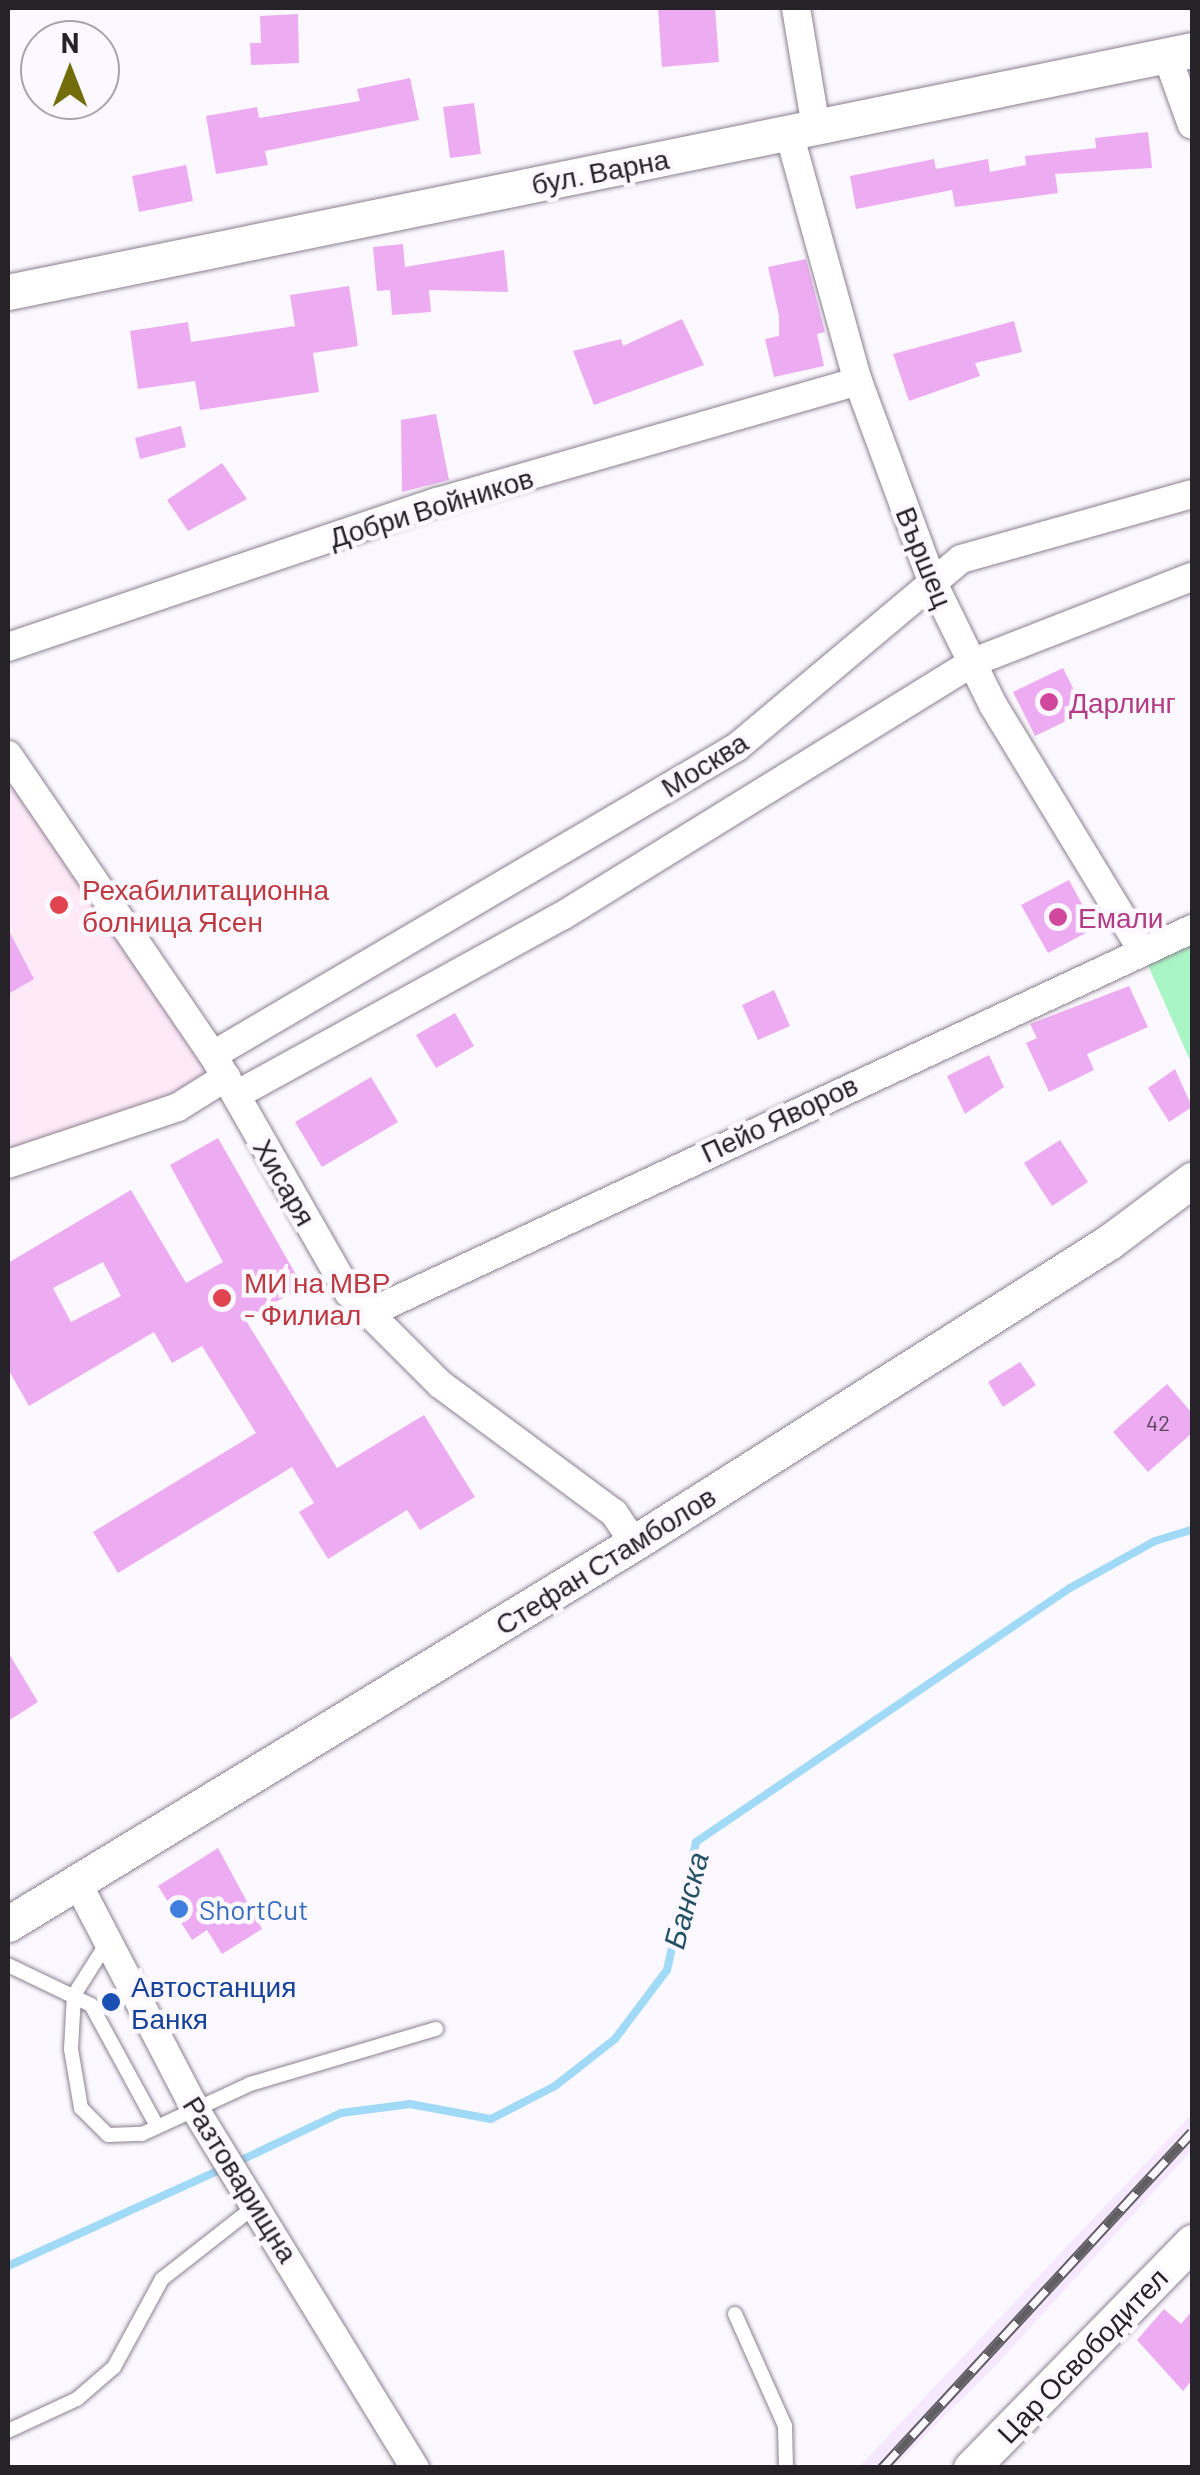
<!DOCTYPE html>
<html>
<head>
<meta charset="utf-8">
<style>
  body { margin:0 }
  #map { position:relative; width:1200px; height:2475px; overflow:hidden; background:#fcf8ff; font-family:Barlow,sans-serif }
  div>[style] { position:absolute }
  .built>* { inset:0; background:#f6e8fe }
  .medical>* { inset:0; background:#fee9f8 }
  .green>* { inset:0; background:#a9f5c5 }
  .stream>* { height:8px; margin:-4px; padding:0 4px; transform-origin:4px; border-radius:4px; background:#a1daf7 }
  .building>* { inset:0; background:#edacf2 }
  .roads { filter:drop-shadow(0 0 2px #8a818f) drop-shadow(0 0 2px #8a818f) }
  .service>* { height:14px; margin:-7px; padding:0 7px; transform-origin:7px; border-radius:7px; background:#fff }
  .minor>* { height:28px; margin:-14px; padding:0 14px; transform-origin:14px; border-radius:14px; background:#fff }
  .tertiary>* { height:35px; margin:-17.5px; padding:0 17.5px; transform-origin:17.5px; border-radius:17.5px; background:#fff }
  .rail>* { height:11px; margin-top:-5.5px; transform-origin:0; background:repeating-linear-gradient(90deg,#fcf8ff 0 22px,#615e63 0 44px); box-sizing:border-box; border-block:2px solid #615e63 }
  .dots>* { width:28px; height:28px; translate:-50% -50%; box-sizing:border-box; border:5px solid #fcf8ff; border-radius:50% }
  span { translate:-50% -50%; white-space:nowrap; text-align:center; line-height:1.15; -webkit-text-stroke:9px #fcf8ff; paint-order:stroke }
  .number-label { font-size:22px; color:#58455a }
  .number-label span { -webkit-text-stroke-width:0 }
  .street-label { font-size:28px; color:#262328 }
  .hotel-label { font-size:28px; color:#b23c85 }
  .left { translate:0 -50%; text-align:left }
  .health-label { font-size:28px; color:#be3a42 }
  .shop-label { font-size:28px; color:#366cbe }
  .transit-label { font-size:28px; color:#164399 }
  .water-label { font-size:30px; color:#255165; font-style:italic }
  .frame { position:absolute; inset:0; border:10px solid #262328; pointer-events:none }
  .north { position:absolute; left:20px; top:20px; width:100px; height:100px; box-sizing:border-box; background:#fcf8ff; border:2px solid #a6a3a9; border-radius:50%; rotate:0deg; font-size:28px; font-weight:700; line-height:40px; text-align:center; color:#262328 }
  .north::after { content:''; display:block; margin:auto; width:35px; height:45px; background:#726c0a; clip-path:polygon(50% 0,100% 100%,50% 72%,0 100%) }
</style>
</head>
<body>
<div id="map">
  <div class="built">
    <i style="clip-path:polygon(1192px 2114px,1192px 2150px,997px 2364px,894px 2467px,859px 2467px)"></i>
  </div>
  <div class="medical">
    <i style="clip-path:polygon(8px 755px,226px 1077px,8px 1164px)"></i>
  </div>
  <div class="green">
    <i style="clip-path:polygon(1192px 929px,1192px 1065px,1140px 947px)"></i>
  </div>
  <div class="stream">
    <i style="left:235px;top:2163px;width:117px;rotate:-25.3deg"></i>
    <i style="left:341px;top:2113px;width:70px;rotate:-7.4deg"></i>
    <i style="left:410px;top:2104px;width:82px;rotate:10.5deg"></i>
    <i style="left:491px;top:2119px;width:72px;rotate:-27.3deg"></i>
    <i style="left:555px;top:2086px;width:76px;rotate:-38.1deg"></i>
    <i style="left:615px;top:2039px;width:86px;rotate:-53deg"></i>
    <i style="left:667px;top:1970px;width:131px;rotate:-77.2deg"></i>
    <i style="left:696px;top:1842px;width:452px;rotate:-34.2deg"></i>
    <i style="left:1070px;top:1588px;width:97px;rotate:-28.9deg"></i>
    <i style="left:1155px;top:1541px;width:39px;rotate:-17deg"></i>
    <i style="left:8px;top:2266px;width:235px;rotate:-24.4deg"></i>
  </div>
  <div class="building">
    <i style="clip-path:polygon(658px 8px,715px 8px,719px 62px,662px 67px)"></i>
    <i style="clip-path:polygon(298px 14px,299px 63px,251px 65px,250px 43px,261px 43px,260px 16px)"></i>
    <i style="clip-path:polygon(410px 78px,419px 120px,265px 151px,268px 165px,216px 174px,206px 116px,257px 107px,259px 118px,360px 101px,357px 89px)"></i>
    <i style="clip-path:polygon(474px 103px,481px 154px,450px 158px,443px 107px)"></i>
    <i style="clip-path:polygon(1148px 132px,1152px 168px,1055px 174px,1058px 193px,955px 207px,952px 190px,856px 209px,850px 176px,934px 159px,936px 169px,988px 159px,990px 172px,1026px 165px,1025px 156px,1096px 148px,1095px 138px)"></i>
    <i style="clip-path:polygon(186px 165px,193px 201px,139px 212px,132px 176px)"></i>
    <i style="clip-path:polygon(403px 244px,405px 267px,504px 250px,508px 292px,429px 290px,431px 312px,392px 315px,390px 290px,377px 291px,373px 247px)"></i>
    <i style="clip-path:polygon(806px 259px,825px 332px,817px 334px,824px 366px,774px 377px,765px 339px,779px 336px,779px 316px,768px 267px)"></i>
    <i style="clip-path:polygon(349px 286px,358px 346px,313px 353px,319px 392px,200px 410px,195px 381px,138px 389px,130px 331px,188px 322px,191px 342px,295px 326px,290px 295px)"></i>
    <i style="clip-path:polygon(682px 319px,704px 365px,594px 405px,573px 351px,621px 339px,623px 346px)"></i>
    <i style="clip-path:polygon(1014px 321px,1022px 352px,975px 363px,980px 376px,909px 401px,893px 354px)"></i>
    <i style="clip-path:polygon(436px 414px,449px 480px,402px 492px,401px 420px)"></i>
    <i style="clip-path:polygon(181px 426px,186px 447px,140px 459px,135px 438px)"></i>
    <i style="clip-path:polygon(222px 463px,247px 499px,188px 531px,167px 500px)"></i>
    <i style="clip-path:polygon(1063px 668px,1085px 712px,1035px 736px,1013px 692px)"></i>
    <i style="clip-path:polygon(1069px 880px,1095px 928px,1048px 953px,1021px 905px)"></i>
    <i style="clip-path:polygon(8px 929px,34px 979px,8px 994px)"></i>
    <i style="clip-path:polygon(1129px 986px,1148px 1027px,1087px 1054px,1094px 1070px,1049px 1092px,1026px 1043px,1037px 1038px,1030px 1024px)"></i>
    <i style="clip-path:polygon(774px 990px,790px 1026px,758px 1040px,742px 1005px)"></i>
    <i style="clip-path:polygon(455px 1013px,474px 1046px,436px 1068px,416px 1035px)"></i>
    <i style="clip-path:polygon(989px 1055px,1004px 1087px,965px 1114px,947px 1076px)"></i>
    <i style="clip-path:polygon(1175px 1069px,1192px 1107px,1169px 1122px,1148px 1088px)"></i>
    <i style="clip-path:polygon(371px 1077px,398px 1122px,322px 1167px,295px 1122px)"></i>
    <i style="clip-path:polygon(evenodd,218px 1138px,303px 1287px,245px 1319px,337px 1468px,424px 1415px,475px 1497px,420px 1530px,407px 1510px,328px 1559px,299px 1512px,314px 1503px,292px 1467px,118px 1573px,93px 1532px,256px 1433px,202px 1346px,172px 1363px,154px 1332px,29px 1406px,8px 1369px,8px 1263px,131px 1190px,186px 1283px,223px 1262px,170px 1165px,218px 1138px,103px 1262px,121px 1296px,71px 1322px,53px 1288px,103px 1262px)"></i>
    <i style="clip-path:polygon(1060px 1140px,1088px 1182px,1052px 1206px,1024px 1163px)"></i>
    <i style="clip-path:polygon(1020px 1362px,1036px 1385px,1003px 1407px,988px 1382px)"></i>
    <i style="clip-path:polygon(1167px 1384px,1192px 1413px,1192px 1433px,1148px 1472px,1113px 1432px)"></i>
    <i style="clip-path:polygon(8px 1652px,38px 1702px,8px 1721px)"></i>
    <i style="clip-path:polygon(218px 1848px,262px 1929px,222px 1954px,207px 1930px,192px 1940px,158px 1886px)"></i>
    <i style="clip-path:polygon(1164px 2309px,1181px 2324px,1192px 2311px,1192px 2380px,1183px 2391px,1137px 2340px)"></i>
  </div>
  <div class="roads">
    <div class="service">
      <i style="left:107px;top:1943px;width:62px;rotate:122.4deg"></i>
      <i style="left:74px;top:1995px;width:54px;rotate:93.2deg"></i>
      <i style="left:71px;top:2049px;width:60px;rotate:80.4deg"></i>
      <i style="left:81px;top:2108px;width:38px;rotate:45deg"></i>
      <i style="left:108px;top:2135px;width:34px;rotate:-2deg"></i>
      <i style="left:142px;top:2134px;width:119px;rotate:-24.8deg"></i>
      <i style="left:250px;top:2084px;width:194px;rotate:-16.5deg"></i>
      <i style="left:8px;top:1965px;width:92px;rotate:25.7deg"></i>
      <i style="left:91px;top:2005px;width:138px;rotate:61.4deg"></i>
      <i style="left:735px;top:2314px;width:123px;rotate:65.9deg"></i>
      <i style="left:785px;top:2426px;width:42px;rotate:88.6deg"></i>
      <i style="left:8px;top:2431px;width:76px;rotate:-24.9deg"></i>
      <i style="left:77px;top:2399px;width:49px;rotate:-40.9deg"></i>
      <i style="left:114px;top:2367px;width:100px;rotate:-61.4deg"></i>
      <i style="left:162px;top:2279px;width:118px;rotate:-38.1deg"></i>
    </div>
    <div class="minor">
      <i style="left:796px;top:8px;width:122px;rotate:80.5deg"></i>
      <i style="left:1167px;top:56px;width:73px;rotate:70.1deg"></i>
      <i style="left:789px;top:133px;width:257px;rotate:74.5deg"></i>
      <i style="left:858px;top:381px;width:213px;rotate:69.7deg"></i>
      <i style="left:932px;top:581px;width:138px;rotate:63.8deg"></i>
      <i style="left:993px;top:705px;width:283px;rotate:58.7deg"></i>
      <i style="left:8px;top:647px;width:453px;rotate:-18.7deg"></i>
      <i style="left:437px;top:502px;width:438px;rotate:-16deg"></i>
      <i style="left:8px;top:755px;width:363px;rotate:55.7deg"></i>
      <i style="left:213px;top:1055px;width:274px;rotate:60.3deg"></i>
      <i style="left:349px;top:1293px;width:129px;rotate:45deg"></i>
      <i style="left:440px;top:1384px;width:217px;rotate:36.6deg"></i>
      <i style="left:614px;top:1513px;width:36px;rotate:56deg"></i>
      <i style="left:213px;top:1055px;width:608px;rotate:-30.45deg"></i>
      <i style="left:737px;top:747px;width:292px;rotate:-40deg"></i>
      <i style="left:961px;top:559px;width:240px;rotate:-15.7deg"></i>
      <i style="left:236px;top:1095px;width:372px;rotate:-28.8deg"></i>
      <i style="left:562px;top:916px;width:481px;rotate:-31.7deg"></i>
      <i style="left:971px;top:663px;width:237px;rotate:-21.3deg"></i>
      <i style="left:8px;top:1164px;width:179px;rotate:-18.5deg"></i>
      <i style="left:178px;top:1107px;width:57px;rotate:-32deg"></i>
      <i style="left:369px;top:1313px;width:908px;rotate:-25.01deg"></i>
      <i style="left:78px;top:1884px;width:254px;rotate:62.5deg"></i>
      <i style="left:195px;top:2109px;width:421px;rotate:58.5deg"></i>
    </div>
    <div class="tertiary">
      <i style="left:8px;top:292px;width:1208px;rotate:-11.55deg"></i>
      <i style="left:8px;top:1924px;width:733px;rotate:-31.33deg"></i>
      <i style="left:634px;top:1543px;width:562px;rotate:-32.36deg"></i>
      <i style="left:1109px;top:1242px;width:104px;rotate:-36.8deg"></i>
      <i style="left:971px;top:2468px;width:316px;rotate:-45.6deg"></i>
    </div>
  </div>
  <div class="rail">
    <i style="left:882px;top:2468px;width:457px;rotate:-47.3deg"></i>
  </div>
  <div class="dots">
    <i style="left:1049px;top:702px;background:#d1479c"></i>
    <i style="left:59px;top:905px;background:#e0444e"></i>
    <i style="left:1058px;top:917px;background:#d1479c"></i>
    <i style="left:222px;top:1298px;background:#e0444e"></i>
    <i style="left:179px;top:1909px;background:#3f7fe0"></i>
    <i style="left:111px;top:2002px;background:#1a4fb4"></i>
  </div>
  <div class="number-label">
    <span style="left:1158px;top:1423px">42</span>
  </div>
  <div class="street-label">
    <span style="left:600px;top:171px;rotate:-11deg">бул. Варна</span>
    <span style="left:431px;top:507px;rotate:-17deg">Добри Войников</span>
    <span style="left:925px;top:557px;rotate:68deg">Вършец</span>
    <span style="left:704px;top:764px;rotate:-32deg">Москва</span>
    <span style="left:779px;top:1118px;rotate:-25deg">Пейо Яворов</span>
    <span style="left:285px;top:1182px;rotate:60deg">Хисаря</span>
    <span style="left:605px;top:1560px;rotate:-32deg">Стефан Стамболов</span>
    <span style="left:241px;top:2179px;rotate:58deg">Разтоварищна</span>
    <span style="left:1082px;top:2355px;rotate:-46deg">Цар Освободител</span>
  </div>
  <div class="hotel-label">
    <span class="left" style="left:1069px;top:702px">Дарлинг</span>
    <span class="left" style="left:1078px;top:917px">Емали</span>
  </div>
  <div class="health-label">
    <span class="left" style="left:82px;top:905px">Рехабилитационна<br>болница Ясен</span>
    <span class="left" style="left:244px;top:1298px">МИ на МВР<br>- Филиал</span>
  </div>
  <div class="shop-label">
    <span class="left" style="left:199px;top:1909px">ShortCut</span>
  </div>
  <div class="transit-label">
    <span class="left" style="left:131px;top:2002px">Автостанция<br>Банкя</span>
  </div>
  <div class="water-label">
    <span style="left:685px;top:1900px;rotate:-75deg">Банска</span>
  </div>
  <div class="frame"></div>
  <div class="north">N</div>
</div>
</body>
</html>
